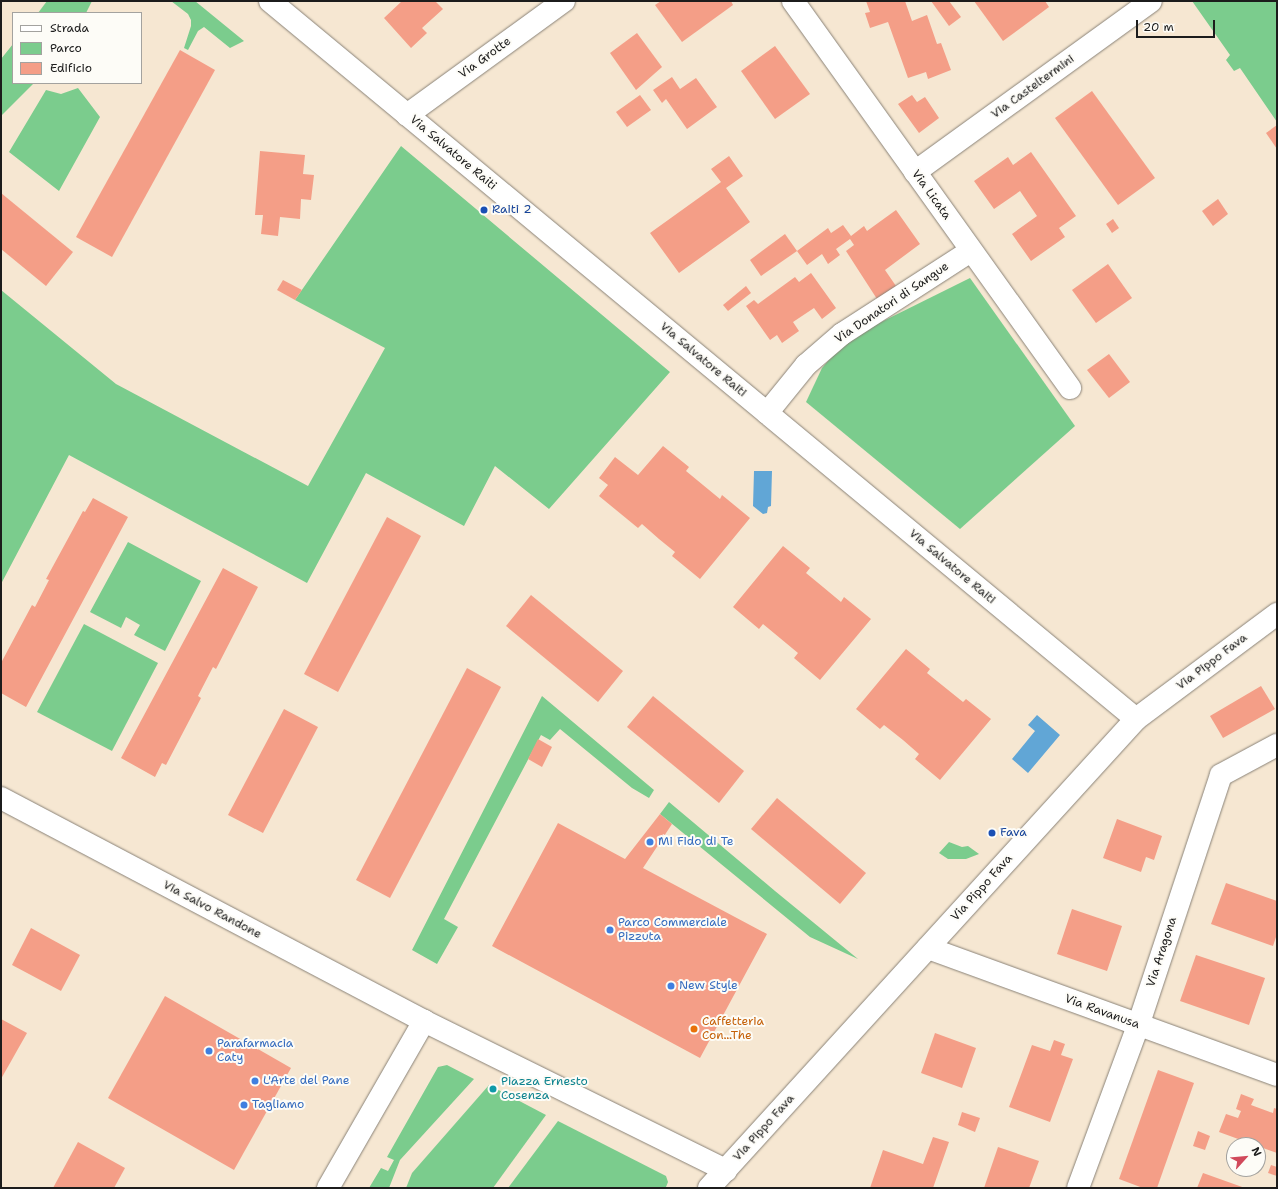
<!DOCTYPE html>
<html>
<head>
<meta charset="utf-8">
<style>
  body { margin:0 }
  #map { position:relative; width:1278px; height:1189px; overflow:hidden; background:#f6e7d2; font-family:"Shantell Sans",sans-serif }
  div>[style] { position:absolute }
  .green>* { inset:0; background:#7bcc8d }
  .water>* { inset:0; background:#61a6d6 }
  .building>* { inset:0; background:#f49e87 }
  .roads { filter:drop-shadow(0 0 1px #898277) drop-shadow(0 0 1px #898277) }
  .minor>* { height:22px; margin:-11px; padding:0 11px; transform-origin:11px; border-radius:11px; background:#fff }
  .dots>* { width:11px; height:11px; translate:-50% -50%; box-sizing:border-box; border:2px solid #fdfcf7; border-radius:50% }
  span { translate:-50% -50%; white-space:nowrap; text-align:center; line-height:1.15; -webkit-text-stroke:4px #fdfcf7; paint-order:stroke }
  .street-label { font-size:12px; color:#1c1c1c }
  .transit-label { font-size:12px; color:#164399 }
  .left { translate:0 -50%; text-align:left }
  .shop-label { font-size:12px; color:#366cbe }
  .food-label { font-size:12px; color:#c56008 }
  .culture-label { font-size:12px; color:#0d838f }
  .frame { position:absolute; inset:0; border:2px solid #1c1c1c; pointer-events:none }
  .legend { position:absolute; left:12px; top:12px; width:130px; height:72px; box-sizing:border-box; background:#fdfcf7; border:1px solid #a3a29f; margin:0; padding:5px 7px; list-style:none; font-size:12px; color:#1c1c1c }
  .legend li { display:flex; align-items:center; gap:8px; height:20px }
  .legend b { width:20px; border:1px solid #a3a29f }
  .north { position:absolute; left:1226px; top:1137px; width:40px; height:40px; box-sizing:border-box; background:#fdfcf7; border:1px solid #a3a29f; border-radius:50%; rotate:63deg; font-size:11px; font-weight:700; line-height:16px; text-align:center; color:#1c1c1c }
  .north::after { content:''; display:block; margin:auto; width:14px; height:18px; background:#d1495b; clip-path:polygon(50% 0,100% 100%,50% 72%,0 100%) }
  .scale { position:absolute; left:1136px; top:20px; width:79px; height:18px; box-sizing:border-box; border:2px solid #1c1c1c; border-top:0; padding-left:5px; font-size:12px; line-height:14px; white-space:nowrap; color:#1c1c1c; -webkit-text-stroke:3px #fdfcf7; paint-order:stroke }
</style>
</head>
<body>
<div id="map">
  <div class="green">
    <i style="clip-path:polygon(47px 1px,92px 1px,86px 13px,38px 13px)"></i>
    <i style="clip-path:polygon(171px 1px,195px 1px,244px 41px,230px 48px,204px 27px,198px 31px,188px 50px,184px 48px,191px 26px,191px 20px,188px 14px)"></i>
    <i style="clip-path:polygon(1192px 1px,1277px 1px,1277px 122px,1240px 68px,1234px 71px,1226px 60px,1230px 55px)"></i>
    <i style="clip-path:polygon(13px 44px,13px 83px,34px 83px,1px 116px,1px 59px)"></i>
    <i style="clip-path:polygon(78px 88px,100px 117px,59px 191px,9px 152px,46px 90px,61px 94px)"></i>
    <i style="clip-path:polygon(401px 146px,670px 372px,549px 509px,495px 466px,464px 526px,366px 473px,307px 583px,69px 455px,1px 584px,1px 290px,116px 384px,308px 486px,385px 348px,295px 300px)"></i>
    <i style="clip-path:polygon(970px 278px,1075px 426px,960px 529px,806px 402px,822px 368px,847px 339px)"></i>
    <i style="clip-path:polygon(128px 542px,201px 581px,165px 651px,134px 635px,140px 625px,126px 617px,121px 628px,90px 612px)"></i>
    <i style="clip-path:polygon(84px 624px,158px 663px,112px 751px,37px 712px)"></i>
    <i style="clip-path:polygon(542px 696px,654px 790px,649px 798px,632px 788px,560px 729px,550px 740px,541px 735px,444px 919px,458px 927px,437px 964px,412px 950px)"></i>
    <i style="clip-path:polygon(669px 802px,775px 891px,858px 959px,810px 937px,660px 814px)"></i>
    <i style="clip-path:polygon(949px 842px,962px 847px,968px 846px,979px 854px,966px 859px,948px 859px,939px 853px)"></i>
    <i style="clip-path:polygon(447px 1065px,474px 1079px,400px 1160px,389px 1188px,369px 1188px,381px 1168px,388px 1171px,394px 1160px,387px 1157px,438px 1067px)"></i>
    <i style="clip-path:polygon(489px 1085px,546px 1115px,493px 1188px,406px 1188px,412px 1173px)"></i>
    <i style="clip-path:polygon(558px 1121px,666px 1176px,668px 1182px,666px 1187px,508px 1188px)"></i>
  </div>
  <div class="water">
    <i style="clip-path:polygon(754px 471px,772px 471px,771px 506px,768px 507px,767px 513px,763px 514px,753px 506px)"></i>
    <i style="clip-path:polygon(1037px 715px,1060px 735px,1028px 773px,1012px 759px,1035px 731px,1028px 725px)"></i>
  </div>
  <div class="building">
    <i style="clip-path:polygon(402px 1px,435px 1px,443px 9px,422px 28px,427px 33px,411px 48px,384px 18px)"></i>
    <i style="clip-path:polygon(661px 1px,731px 1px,733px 5px,682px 42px,655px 5px)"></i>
    <i style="clip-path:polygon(866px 1px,905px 1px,912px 21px,927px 15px,937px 44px,941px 43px,951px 70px,928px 79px,926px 72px,908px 78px,888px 22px,870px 28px,865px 13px,870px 12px)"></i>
    <i style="clip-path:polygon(931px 1px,949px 1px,961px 17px,949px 26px)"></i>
    <i style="clip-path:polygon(974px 1px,1045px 1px,1049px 7px,1003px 41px)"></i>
    <i style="clip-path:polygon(637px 33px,662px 67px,636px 90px,610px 53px)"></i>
    <i style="clip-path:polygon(775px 46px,810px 94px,775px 119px,741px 71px)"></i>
    <i style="clip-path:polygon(180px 50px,215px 70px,112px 257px,76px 237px)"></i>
    <i style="clip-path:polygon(672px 77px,680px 89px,696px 78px,717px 107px,687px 129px,666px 99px,662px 103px,653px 90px)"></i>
    <i style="clip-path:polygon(1092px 91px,1155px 178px,1118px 205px,1055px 118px)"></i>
    <i style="clip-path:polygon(640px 95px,651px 110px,627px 127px,616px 112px)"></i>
    <i style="clip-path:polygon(912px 95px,917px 102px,925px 97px,939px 118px,919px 133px,898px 104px)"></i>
    <i style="clip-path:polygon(1277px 125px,1277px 149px,1266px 133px)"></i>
    <i style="clip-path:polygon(260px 151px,305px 155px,303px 174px,314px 175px,311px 200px,301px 199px,300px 219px,280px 217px,278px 236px,261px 234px,263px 215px,255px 215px)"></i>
    <i style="clip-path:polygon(1031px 152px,1076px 216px,1059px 228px,1065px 237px,1031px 261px,1012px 234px,1037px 216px,1020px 191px,994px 209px,974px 181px,1008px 157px,1013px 165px)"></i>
    <i style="clip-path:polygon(729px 156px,743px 176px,726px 188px,750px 222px,679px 273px,650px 233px,721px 182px,711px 169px)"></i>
    <i style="clip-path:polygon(1px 193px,73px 252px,46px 286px,1px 249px)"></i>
    <i style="clip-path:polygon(1218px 199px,1228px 214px,1213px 226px,1202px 211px)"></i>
    <i style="clip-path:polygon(896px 210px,920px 244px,885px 270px,896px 286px,877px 299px,846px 251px,854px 245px,850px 239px,836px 249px,840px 255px,828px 264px,822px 254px,807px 265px,797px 251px,828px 228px,831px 233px,843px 225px,851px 236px,864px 226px,867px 231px)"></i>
    <i style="clip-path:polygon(1113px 219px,1119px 228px,1112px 233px,1106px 224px)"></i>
    <i style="clip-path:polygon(785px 234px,797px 251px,761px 276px,750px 260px)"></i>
    <i style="clip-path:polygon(1108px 264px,1132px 298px,1096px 323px,1072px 290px)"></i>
    <i style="clip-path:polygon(811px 273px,836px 308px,822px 319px,814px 308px,793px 322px,799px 331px,782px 343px,777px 335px,770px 340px,746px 306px,754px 300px,758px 304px,795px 277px,799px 282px)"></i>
    <i style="clip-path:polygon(283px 280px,302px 290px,295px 300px,277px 290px)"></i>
    <i style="clip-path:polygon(746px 286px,751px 293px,728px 311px,723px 305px)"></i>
    <i style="clip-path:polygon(1109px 354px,1130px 382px,1109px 398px,1087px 370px)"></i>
    <i style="clip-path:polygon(663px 446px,689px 467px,686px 471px,720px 499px,722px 495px,750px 518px,700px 579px,672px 556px,675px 552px,659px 539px,642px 524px,638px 528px,599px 496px,608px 485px,599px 478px,615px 457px,638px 475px)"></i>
    <i style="clip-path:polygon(93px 498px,128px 517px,26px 707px,1px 693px,1px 663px,32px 605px,35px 607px,49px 580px,46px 579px,83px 511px,85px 512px)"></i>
    <i style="clip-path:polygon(387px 517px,421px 536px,338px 692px,304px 674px)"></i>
    <i style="clip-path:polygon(783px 546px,810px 568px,806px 573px,823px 587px,841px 602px,844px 597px,871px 619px,820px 680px,794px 658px,798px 653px,763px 624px,759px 629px,733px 607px)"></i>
    <i style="clip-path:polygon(223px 568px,258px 587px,216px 669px,213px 667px,198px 696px,201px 698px,166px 765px,162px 763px,155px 777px,121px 758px)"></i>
    <i style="clip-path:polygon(531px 595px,623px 671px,598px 702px,506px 626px)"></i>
    <i style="clip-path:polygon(906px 649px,930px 669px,927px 673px,963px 702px,966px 699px,991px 719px,940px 780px,915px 759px,919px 754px,903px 740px,884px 725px,880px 729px,856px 709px)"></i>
    <i style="clip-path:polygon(467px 668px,501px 687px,390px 898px,356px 880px)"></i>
    <i style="clip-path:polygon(1261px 686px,1275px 709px,1223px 738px,1210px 716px)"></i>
    <i style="clip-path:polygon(653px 696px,744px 771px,719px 803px,627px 727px)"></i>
    <i style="clip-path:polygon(284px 709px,318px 727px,263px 833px,228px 815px)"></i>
    <i style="clip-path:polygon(538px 739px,552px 747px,542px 767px,528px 759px)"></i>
    <i style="clip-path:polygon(777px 798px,866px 873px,840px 904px,751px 829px)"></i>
    <i style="clip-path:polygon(660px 814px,672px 824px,643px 868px,767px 934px,700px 1058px,492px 946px,558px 823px,625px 859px)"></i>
    <i style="clip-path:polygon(1117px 819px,1162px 836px,1154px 860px,1146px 857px,1141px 872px,1103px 858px)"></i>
    <i style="clip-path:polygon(1226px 883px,1277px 901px,1277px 934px,1273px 946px,1211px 924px)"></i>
    <i style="clip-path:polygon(1072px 909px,1122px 926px,1107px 971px,1057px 954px)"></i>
    <i style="clip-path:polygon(31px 928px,80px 955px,61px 991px,12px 965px)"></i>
    <i style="clip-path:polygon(1196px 955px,1265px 978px,1249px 1025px,1180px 1001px)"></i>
    <i style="clip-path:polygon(165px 996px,291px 1068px,234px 1170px,108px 1098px)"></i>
    <i style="clip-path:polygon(1px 1019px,27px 1033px,1px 1079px)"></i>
    <i style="clip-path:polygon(935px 1033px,976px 1048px,962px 1088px,921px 1073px)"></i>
    <i style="clip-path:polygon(1054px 1040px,1065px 1044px,1061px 1055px,1073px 1059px,1050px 1122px,1009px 1107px,1032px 1045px,1050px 1051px)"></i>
    <i style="clip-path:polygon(1158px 1070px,1194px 1083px,1157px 1188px,1143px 1188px,1119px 1179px)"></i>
    <i style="clip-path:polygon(1241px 1094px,1254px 1099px,1251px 1105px,1273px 1113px,1274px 1108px,1277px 1109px,1277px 1153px,1219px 1132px,1226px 1114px,1238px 1118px,1241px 1111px,1236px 1109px)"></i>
    <i style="clip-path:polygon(962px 1112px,980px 1118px,975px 1132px,958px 1125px)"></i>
    <i style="clip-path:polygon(1198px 1131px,1210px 1136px,1205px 1150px,1193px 1146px)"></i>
    <i style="clip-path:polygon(933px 1137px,949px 1142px,933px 1188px,870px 1188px,883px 1150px,923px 1164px)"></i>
    <i style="clip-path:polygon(78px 1142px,125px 1168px,114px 1188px,53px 1188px)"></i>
    <i style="clip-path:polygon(998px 1147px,1039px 1161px,1029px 1188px,984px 1188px)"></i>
    <i style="clip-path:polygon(1271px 1165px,1277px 1167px,1277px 1176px,1268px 1173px)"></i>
    <i style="clip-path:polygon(1203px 1173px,1245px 1188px,1197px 1188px)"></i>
  </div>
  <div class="roads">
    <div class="minor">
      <i style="left:270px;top:1px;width:1125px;rotate:39.66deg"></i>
      <i style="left:793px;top:1px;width:476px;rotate:54.4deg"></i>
      <i style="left:407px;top:115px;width:194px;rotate:-36deg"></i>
      <i style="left:915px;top:172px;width:291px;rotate:-35.9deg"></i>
      <i style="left:767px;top:413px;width:62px;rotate:-50.9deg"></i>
      <i style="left:806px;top:365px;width:48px;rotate:-40.7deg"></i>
      <i style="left:842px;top:334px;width:153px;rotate:-32.8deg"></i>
      <i style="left:1px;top:798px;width:478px;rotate:27.8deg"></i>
      <i style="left:424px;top:1021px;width:337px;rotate:26.3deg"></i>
      <i style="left:928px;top:948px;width:371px;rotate:20deg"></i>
      <i style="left:328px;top:1188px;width:193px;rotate:-60.1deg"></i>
      <i style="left:709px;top:1188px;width:634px;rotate:-47.68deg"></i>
      <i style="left:1136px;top:719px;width:176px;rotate:-36.7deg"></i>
      <i style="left:1078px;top:1188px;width:173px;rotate:-69.7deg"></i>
      <i style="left:1138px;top:1026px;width:264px;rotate:-71.7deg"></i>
      <i style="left:1221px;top:775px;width:64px;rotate:-28.2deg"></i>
    </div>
  </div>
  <div class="dots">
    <i style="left:484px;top:210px;background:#1a4fb4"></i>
    <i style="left:992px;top:833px;background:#1a4fb4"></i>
    <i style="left:650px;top:842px;background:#3f7fe0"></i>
    <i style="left:610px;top:930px;background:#3f7fe0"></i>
    <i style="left:671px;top:986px;background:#3f7fe0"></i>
    <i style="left:694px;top:1029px;background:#e8710a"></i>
    <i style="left:209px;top:1051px;background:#3f7fe0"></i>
    <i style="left:255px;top:1081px;background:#3f7fe0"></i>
    <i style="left:493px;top:1089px;background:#0f9aa8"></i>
    <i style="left:244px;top:1105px;background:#3f7fe0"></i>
  </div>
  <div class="street-label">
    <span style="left:485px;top:58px;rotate:-36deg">Via Grotte</span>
    <span style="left:1033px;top:87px;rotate:-36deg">Via Casteltermini</span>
    <span style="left:453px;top:153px;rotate:40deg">Via Salvatore Raiti</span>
    <span style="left:931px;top:195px;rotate:54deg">Via Licata</span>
    <span style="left:892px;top:303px;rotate:-34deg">Via Donatori di Sangue</span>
    <span style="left:703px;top:360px;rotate:40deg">Via Salvatore Raiti</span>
    <span style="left:952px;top:567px;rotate:40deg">Via Salvatore Raiti</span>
    <span style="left:1212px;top:662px;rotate:-37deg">Via Pippo Fava</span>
    <span style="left:982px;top:888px;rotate:-48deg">Via Pippo Fava</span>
    <span style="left:212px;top:910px;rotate:28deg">Via Salvo Randone</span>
    <span style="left:1162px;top:952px;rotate:-72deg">Via Aragona</span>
    <span style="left:1102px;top:1012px;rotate:20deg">Via Ravanusa</span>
    <span style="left:764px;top:1128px;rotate:-48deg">Via Pippo Fava</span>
  </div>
  <div class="transit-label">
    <span class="left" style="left:492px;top:210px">Raiti 2</span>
    <span class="left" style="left:1000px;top:833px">Fava</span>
  </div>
  <div class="shop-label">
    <span class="left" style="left:658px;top:842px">Mi Fido di Te</span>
    <span class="left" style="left:618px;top:930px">Parco Commerciale<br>Pizzuta</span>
    <span class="left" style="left:679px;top:986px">New Style</span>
    <span class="left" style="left:217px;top:1051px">Parafarmacia<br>Caty</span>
    <span class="left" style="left:263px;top:1081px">L'Arte del Pane</span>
    <span class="left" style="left:252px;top:1105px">Tagliamo</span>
  </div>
  <div class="food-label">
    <span class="left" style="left:702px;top:1029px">Caffetteria<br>Con...The</span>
  </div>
  <div class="culture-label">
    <span class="left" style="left:501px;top:1089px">Piazza Ernesto<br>Cosenza</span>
  </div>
  <div class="frame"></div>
  <ul class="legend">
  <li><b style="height:5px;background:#fff"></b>Strada</li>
  <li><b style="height:11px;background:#7bcc8d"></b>Parco</li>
  <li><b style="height:11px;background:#f49e87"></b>Edificio</li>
  </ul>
  <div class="north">N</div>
  <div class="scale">20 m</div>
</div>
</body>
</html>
